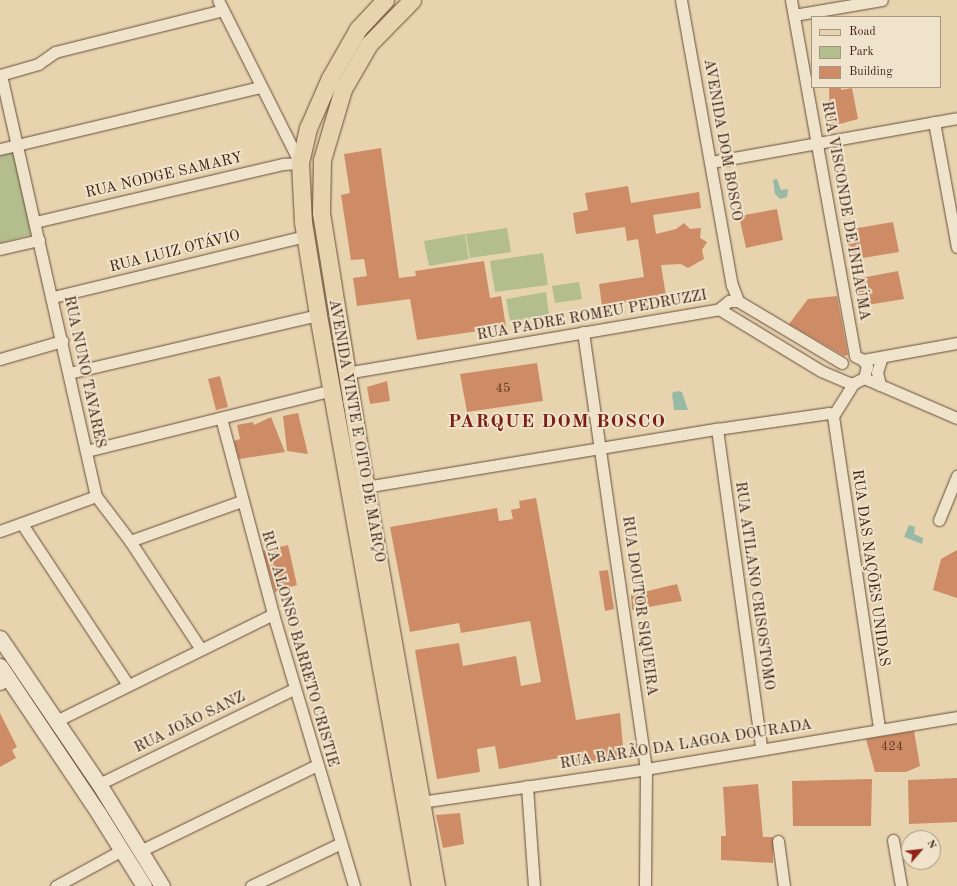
<!DOCTYPE html>
<html>
<head>
<meta charset="utf-8">
<style>
  body { margin:0 }
  #map { position:relative; width:957px; height:886px; overflow:hidden; background:#e7d4af; font-family:"Old Standard TT",serif }
  div>[style] { position:absolute }
  .green>* { inset:0; background:#b3bd8d }
  .water>* { inset:0; background:#98b9a6 }
  .building>* { inset:0; background:#cd8c65 }
  .roads { filter:drop-shadow(0 0 1px #684c39) drop-shadow(0 0 1px #684c39) }
  .minor>* { height:11px; margin:-5.5px; padding:0 5.5px; transform-origin:5.5px; border-radius:5.5px; background:#efe3cb }
  .secondary>* { height:15px; margin:-7.5px; padding:0 7.5px; transform-origin:7.5px; border-radius:7.5px; background:#efe3cb }
  .primary>* { height:17px; margin:-8.5px; padding:0 8.5px; transform-origin:8.5px; border-radius:8.5px; background:#e7d4af }
  span { translate:-50% -50%; white-space:nowrap; text-align:center; line-height:1.15; -webkit-text-stroke:4px #efe3cb; paint-order:stroke }
  .number-label { font-size:13px; color:#623a27 }
  .number-label span { -webkit-text-stroke-width:0 }
  .street-label { font-size:15px; color:#3e1f12 }
  .district-label { font-size:19px; color:#7a1f14; font-weight:700; letter-spacing:1px }
  .legend { position:absolute; left:811px; top:16px; width:130px; height:72px; box-sizing:border-box; background:#efe3cb; border:1px solid #a89581; margin:0; padding:5px 7px; list-style:none; font-size:12px; color:#3e1f12 }
  .legend li { display:flex; align-items:center; gap:8px; height:20px }
  .legend b { width:20px; border:1px solid #a89581 }
  .north { position:absolute; left:901px; top:830px; width:40px; height:40px; box-sizing:border-box; background:#efe3cb; border:1px solid #a89581; border-radius:50%; rotate:62deg; font-size:11px; font-weight:700; line-height:16px; text-align:center; color:#3e1f12 }
  .north::after { content:''; display:block; margin:auto; width:14px; height:18px; background:#8f2418; clip-path:polygon(50% 0,100% 100%,50% 72%,0 100%) }
</style>
</head>
<body>
<div id="map">
  <div class="green">
    <i style="clip-path:polygon(14px 150px,35px 234px,0 243px,0 153px)"></i>
    <i style="clip-path:polygon(507px 228px,511px 252px,470px 258px,466px 234px)"></i>
    <i style="clip-path:polygon(465px 234px,469px 259px,429px 266px,424px 241px)"></i>
    <i style="clip-path:polygon(543px 253px,548px 285px,495px 292px,490px 261px)"></i>
    <i style="clip-path:polygon(579px 282px,582px 299px,555px 303px,552px 286px)"></i>
    <i style="clip-path:polygon(546px 292px,549px 316px,510px 321px,506px 299px)"></i>
  </div>
  <div class="water">
    <i style="clip-path:polygon(777px 179px,781px 190px,788px 189px,787px 197px,780px 199px,775px 194px,773px 180px)"></i>
    <i style="clip-path:polygon(677px 391px,682px 392px,688px 410px,674px 410px,672px 393px)"></i>
    <i style="clip-path:polygon(909px 525px,915px 527px,914px 534px,923px 538px,922px 544px,904px 537px)"></i>
  </div>
  <div class="building">
    <i style="clip-path:polygon(829px 87px,841px 87px,841px 90px,852px 88px,858px 119px,836px 125px,830px 124px)"></i>
    <i style="clip-path:polygon(381px 148px,399px 278px,416px 276px,415px 271px,484px 261px,490px 298px,501px 296px,506px 327px,417px 340px,410px 299px,357px 306px,353px 278px,367px 276px,364px 259px,351px 260px,341px 195px,350px 193px,344px 154px)"></i>
    <i style="clip-path:polygon(628px 186px,631px 203px,699px 192px,701px 208px,653px 215px,656px 234px,676px 229px,684px 223px,690px 229px,701px 228px,700px 238px,707px 242px,702px 250px,704px 259px,688px 268px,681px 264px,661px 265px,666px 296px,602px 306px,599px 284px,644px 277px,638px 239px,627px 241px,625px 227px,576px 234px,573px 213px,588px 210px,585px 193px)"></i>
    <i style="clip-path:polygon(777px 209px,783px 240px,746px 248px,739px 216px)"></i>
    <i style="clip-path:polygon(893px 222px,899px 252px,851px 260px,846px 230px)"></i>
    <i style="clip-path:polygon(898px 271px,904px 299px,861px 306px,856px 279px)"></i>
    <i style="clip-path:polygon(837px 296px,848px 355px,844px 356px,789px 324px,808px 299px)"></i>
    <i style="clip-path:polygon(537px 363px,543px 401px,467px 412px,460px 374px)"></i>
    <i style="clip-path:polygon(220px 376px,228px 407px,216px 410px,208px 379px)"></i>
    <i style="clip-path:polygon(387px 381px,390px 401px,370px 404px,367px 387px)"></i>
    <i style="clip-path:polygon(298px 413px,308px 454px,287px 451px,283px 416px)"></i>
    <i style="clip-path:polygon(271px 417px,285px 452px,239px 459px,234px 441px,240px 439px,237px 425px,253px 422px,254px 425px)"></i>
    <i style="clip-path:polygon(536px 498px,576px 720px,620px 713px,624px 758px,578px 767px,575px 755px,499px 769px,495px 746px,477px 749px,480px 772px,437px 779px,415px 650px,459px 643px,463px 666px,516px 656px,521px 686px,541px 682px,530px 621px,461px 633px,459px 623px,410px 632px,390px 527px,497px 508px,499px 521px,513px 519px,511px 510px,520px 508px,519px 501px)"></i>
    <i style="clip-path:polygon(288px 545px,297px 585px,275px 592px,263px 551px)"></i>
    <i style="clip-path:polygon(957px 550px,957px 598px,933px 590px,941px 559px)"></i>
    <i style="clip-path:polygon(608px 570px,614px 609px,605px 611px,599px 571px)"></i>
    <i style="clip-path:polygon(677px 584px,682px 601px,632px 610px,631px 595px)"></i>
    <i style="clip-path:polygon(0 713px,17px 747px,12px 750px,16px 758px,0 767px)"></i>
    <i style="clip-path:polygon(914px 731px,920px 766px,906px 772px,875px 772px,866px 739px)"></i>
    <i style="clip-path:polygon(957px 778px,957px 822px,909px 824px,908px 780px)"></i>
    <i style="clip-path:polygon(872px 779px,871px 826px,793px 826px,792px 781px)"></i>
    <i style="clip-path:polygon(758px 784px,763px 837px,773px 837px,773px 863px,721px 860px,721px 836px,726px 836px,723px 787px)"></i>
    <i style="clip-path:polygon(460px 813px,464px 844px,443px 848px,436px 815px)"></i>
  </div>
  <div class="roads">
    <div class="minor">
      <i style="left:681px;top:0;width:290px;rotate:79.9deg"></i>
      <i style="left:732px;top:285px;width:17px;rotate:69deg"></i>
      <i style="left:791px;top:0;width:362px;rotate:79.8deg"></i>
      <i style="left:794px;top:15px;width:89px;rotate:-9.7deg"></i>
      <i style="left:0;top:75px;width:40px;rotate:-16deg"></i>
      <i style="left:38px;top:64px;width:21px;rotate:-35deg"></i>
      <i style="left:55px;top:52px;width:173px;rotate:-14deg"></i>
      <i style="left:1px;top:75px;width:432px;rotate:77.3deg"></i>
      <i style="left:96px;top:496px;width:56px;rotate:52.9deg"></i>
      <i style="left:130px;top:541px;width:128px;rotate:56.8deg"></i>
      <i style="left:934px;top:122px;width:127px;rotate:79.6deg"></i>
      <i style="left:0;top:149px;width:268px;rotate:-13.4deg"></i>
      <i style="left:711px;top:162px;width:250px;rotate:-10.1deg"></i>
      <i style="left:35px;top:222px;width:255px;rotate:-13.2deg"></i>
      <i style="left:283px;top:164px;width:17px;rotate:-3deg"></i>
      <i style="left:300px;top:163px;width:182px;rotate:-116.7deg"></i>
      <i style="left:0;top:249px;width:40px;rotate:-13deg"></i>
      <i style="left:53px;top:297px;width:259px;rotate:-13.6deg"></i>
      <i style="left:719px;top:309px;width:13px;rotate:-39deg"></i>
      <i style="left:729px;top:301px;width:9px"></i>
      <i style="left:738px;top:301px;width:121px;rotate:30.8deg"></i>
      <i style="left:583px;top:332px;width:442px;rotate:81.8deg"></i>
      <i style="left:646px;top:769px;width:117px;rotate:90.5deg"></i>
      <i style="left:857px;top:357px;width:7px;rotate:27deg"></i>
      <i style="left:863px;top:360px;width:96px;rotate:-10.3deg"></i>
      <i style="left:0;top:359px;width:65px;rotate:-16.2deg"></i>
      <i style="left:69px;top:373px;width:256px;rotate:-13.1deg"></i>
      <i style="left:346px;top:373px;width:378px;rotate:-9.7deg"></i>
      <i style="left:719px;top:309px;width:119px;rotate:31.3deg"></i>
      <i style="left:821px;top:371px;width:30px;rotate:23deg"></i>
      <i style="left:849px;top:383px;width:5px"></i>
      <i style="left:854px;top:383px;width:11px;rotate:-27deg"></i>
      <i style="left:864px;top:378px;width:12px;rotate:-76deg"></i>
      <i style="left:867px;top:366px;width:7px;rotate:-124deg"></i>
      <i style="left:864px;top:378px;width:101px;rotate:23.3deg"></i>
      <i style="left:880px;top:385px;width:13px;rotate:-103deg"></i>
      <i style="left:877px;top:372px;width:16px;rotate:-72deg"></i>
      <i style="left:829px;top:413px;width:5px;rotate:37deg"></i>
      <i style="left:833px;top:416px;width:316px;rotate:81.6deg"></i>
      <i style="left:833px;top:416px;width:39px;rotate:-58deg"></i>
      <i style="left:221px;top:418px;width:203px;rotate:75.1deg"></i>
      <i style="left:273px;top:614px;width:284px;rotate:73.4deg"></i>
      <i style="left:717px;top:429px;width:322px;rotate:82.1deg"></i>
      <i style="left:86px;top:451px;width:253px;rotate:-13.9deg"></i>
      <i style="left:365px;top:487px;width:357px;rotate:-9.4deg"></i>
      <i style="left:717px;top:429px;width:113px;rotate:-8.1deg"></i>
      <i style="left:939px;top:520px;width:48px;rotate:-67.8deg"></i>
      <i style="left:22px;top:524px;width:193px;rotate:56.6deg"></i>
      <i style="left:0;top:531px;width:102px;rotate:-20deg"></i>
      <i style="left:130px;top:541px;width:119px;rotate:-19.7deg"></i>
      <i style="left:0;top:684px;width:10px;rotate:-29deg"></i>
      <i style="left:56px;top:721px;width:242px;rotate:-26.2deg"></i>
      <i style="left:99px;top:784px;width:217px;rotate:-26deg"></i>
      <i style="left:527px;top:786px;width:100px;rotate:86deg"></i>
      <i style="left:421px;top:802px;width:227px;rotate:-8.3deg"></i>
      <i style="left:646px;top:769px;width:315px;rotate:-9.5deg"></i>
      <i style="left:893px;top:840px;width:47px;rotate:80.1deg"></i>
      <i style="left:778px;top:841px;width:45px;rotate:82.4deg"></i>
      <i style="left:140px;top:851px;width:197px;rotate:-25.9deg"></i>
      <i style="left:56px;top:886px;width:75px;rotate:-28.6deg"></i>
      <i style="left:251px;top:886px;width:100px;rotate:-25.5deg"></i>
    </div>
    <div class="secondary">
      <i style="left:0;top:638px;width:176px;rotate:55.9deg"></i>
      <i style="left:99px;top:784px;width:120px;rotate:58.3deg"></i>
      <i style="left:0;top:666px;width:178px;rotate:56.2deg"></i>
      <i style="left:99px;top:814px;width:85px;rotate:58deg"></i>
    </div>
    <div class="primary">
      <i style="left:385px;top:0;width:40px;rotate:133deg"></i>
      <i style="left:358px;top:29px;width:56px;rotate:119.7deg"></i>
      <i style="left:330px;top:78px;width:55px;rotate:113.7deg"></i>
      <i style="left:308px;top:128px;width:36px;rotate:103deg"></i>
      <i style="left:300px;top:163px;width:59px;rotate:87.1deg"></i>
      <i style="left:303px;top:222px;width:94px;rotate:80.8deg"></i>
      <i style="left:318px;top:315px;width:580px;rotate:79.87deg"></i>
      <i style="left:412px;top:0;width:62px;rotate:134.3deg"></i>
      <i style="left:369px;top:44px;width:52px;rotate:120deg"></i>
      <i style="left:343px;top:89px;width:74px;rotate:106.5deg"></i>
      <i style="left:322px;top:160px;width:53px;rotate:91.1deg"></i>
      <i style="left:321px;top:213px;width:262px;rotate:80.8deg"></i>
      <i style="left:363px;top:472px;width:420px;rotate:80deg"></i>
    </div>
  </div>
  <div class="number-label">
    <span style="left:503px;top:389px">45</span>
    <span style="left:892px;top:747px">424</span>
  </div>
  <div class="street-label">
    <span style="left:722px;top:140px;rotate:80deg">AVENIDA DOM BOSCO</span>
    <span style="left:164px;top:176px;rotate:-13deg">RUA NODGE SAMARY</span>
    <span style="left:845px;top:211px;rotate:80deg">RUA VISCONDE DE INHAÚMA</span>
    <span style="left:175px;top:252px;rotate:-14deg">RUA LUIZ OTÁVIO</span>
    <span style="left:592px;top:316px;rotate:-10deg">RUA PADRE ROMEU PEDRUZZI</span>
    <span style="left:84px;top:372px;rotate:78deg">RUA NUNO TAVARES</span>
    <span style="left:356px;top:431px;rotate:80deg">AVENIDA VINTE E OITO DE MARÇO</span>
    <span style="left:870px;top:568px;rotate:82deg">RUA DAS NAÇÕES UNIDAS</span>
    <span style="left:754px;top:586px;rotate:82deg">RUA ATILANO CRISOSTOMO</span>
    <span style="left:639px;top:606px;rotate:82deg">RUA DOUTOR SIQUEIRA</span>
    <span style="left:299px;top:649px;rotate:74deg">RUA ALONSO BARRETO CRISTIE</span>
    <span style="left:190px;top:723px;rotate:-26deg">RUA JOÃO SANZ</span>
    <span style="left:686px;top:745px;rotate:-9deg">RUA BARÃO DA LAGOA DOURADA</span>
  </div>
  <div class="district-label">
    <span style="left:557px;top:423px">PARQUE DOM BOSCO</span>
  </div>
  <ul class="legend">
  <li><b style="height:5px;background:#e7d4af"></b>Road</li>
  <li><b style="height:11px;background:#b3bd8d"></b>Park</li>
  <li><b style="height:11px;background:#cd8c65"></b>Building</li>
  </ul>
  <div class="north">N</div>
</div>
</body>
</html>
